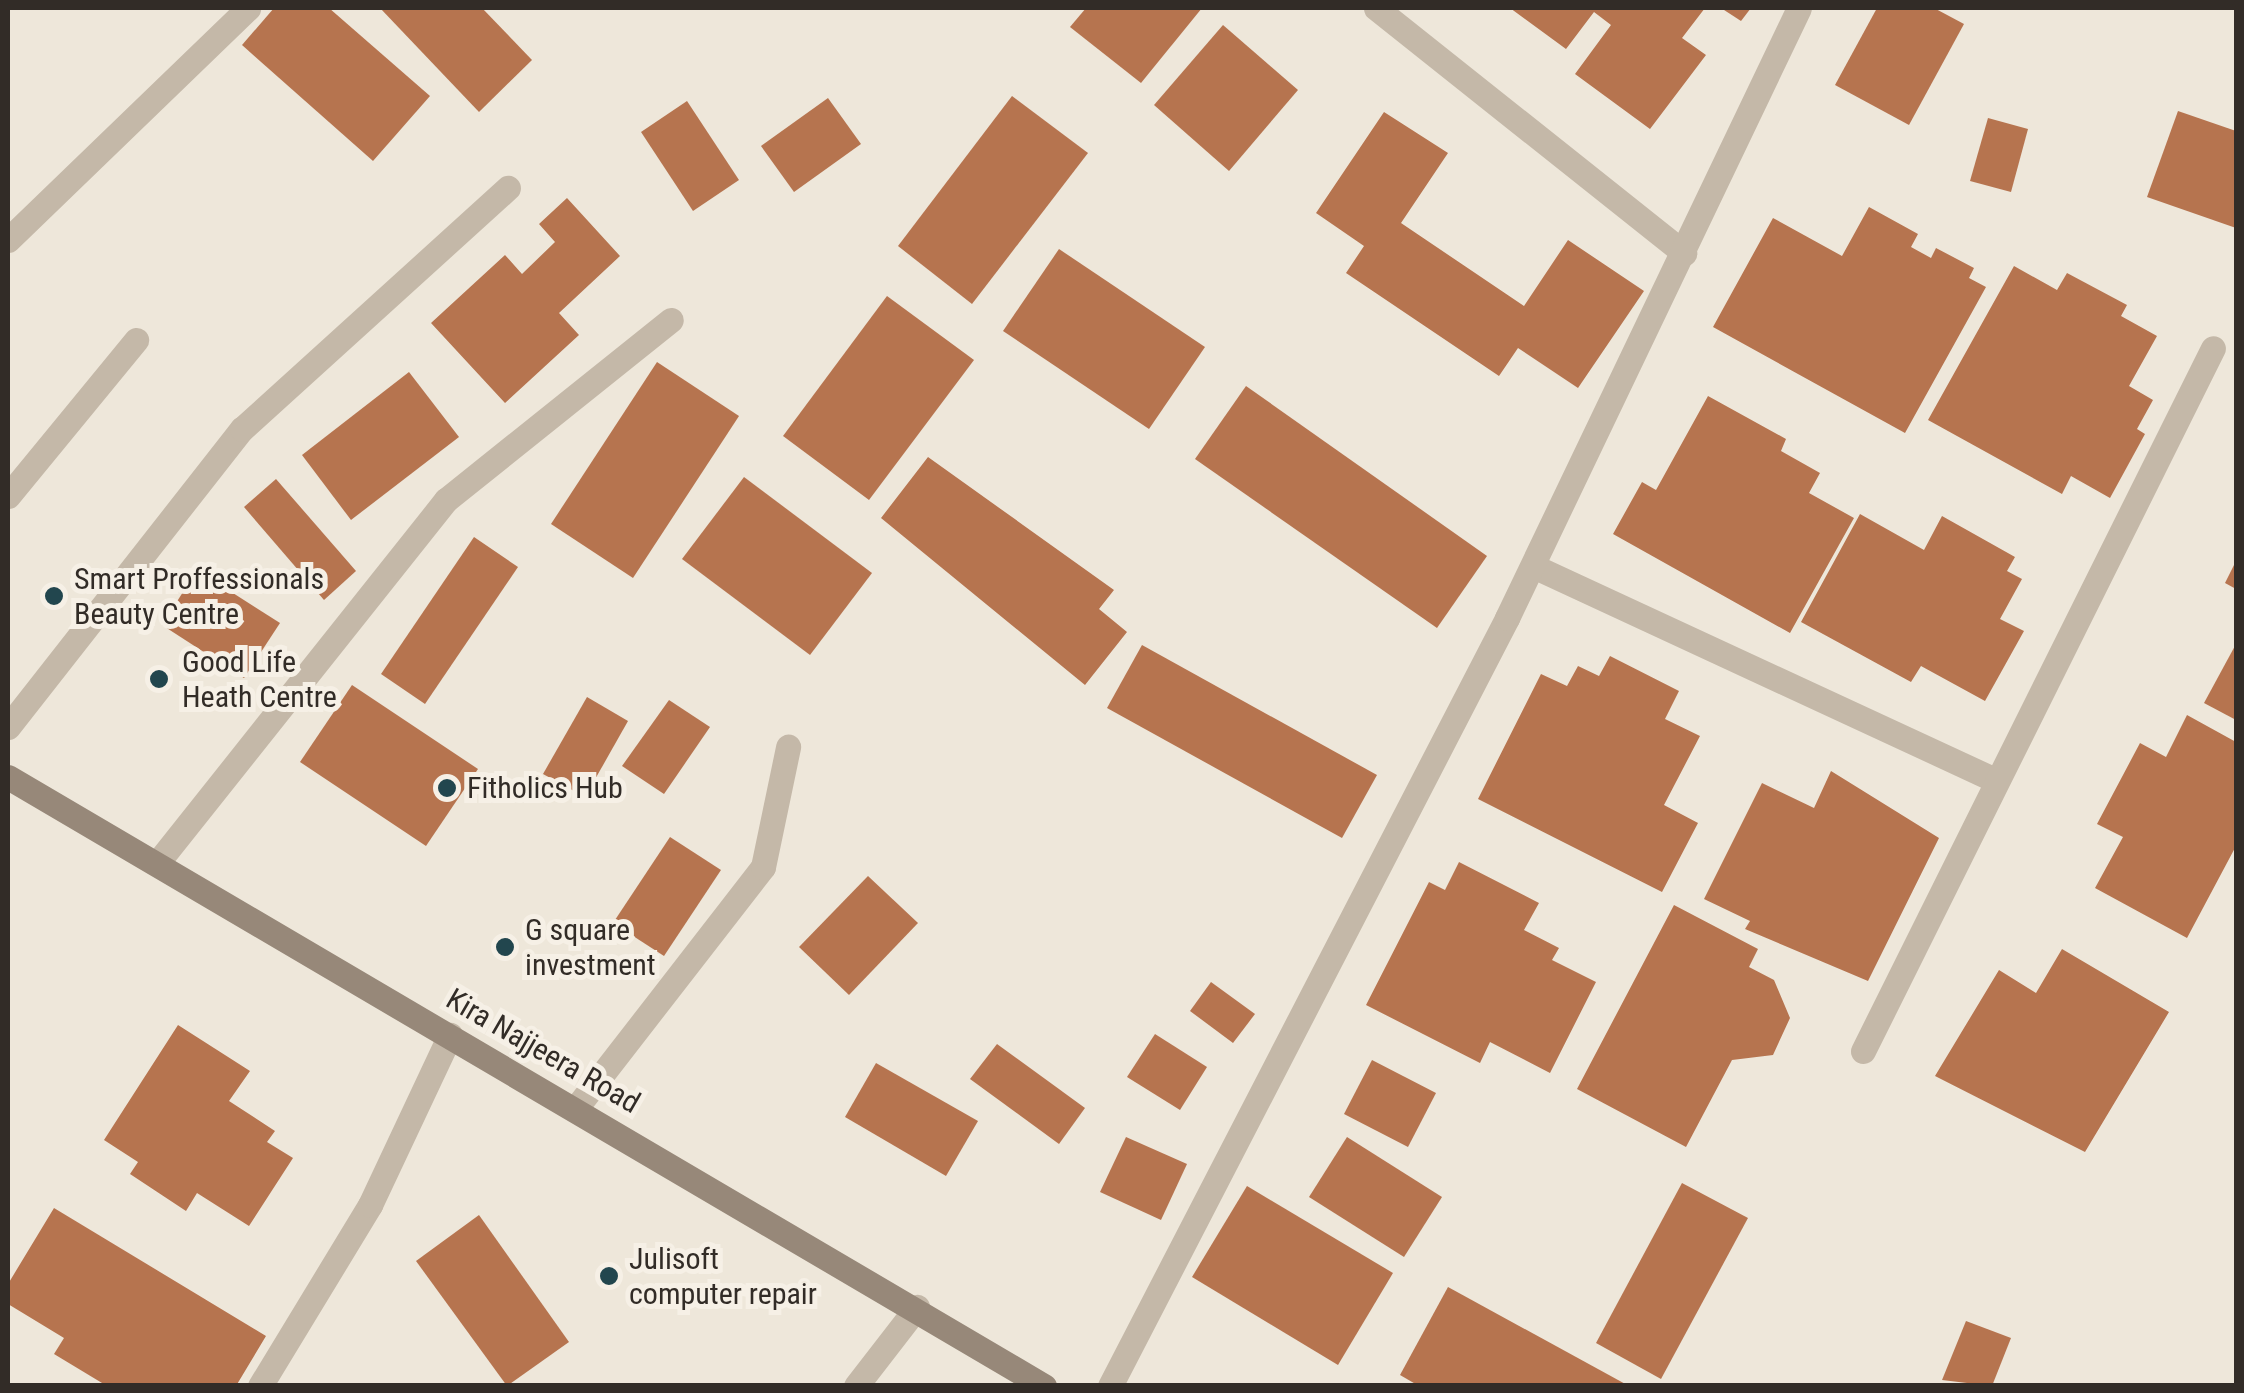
<!DOCTYPE html>
<html>
<head>
<meta charset="utf-8">
<style>
  body { margin:0 }
  #map { position:relative; width:2244px; height:1393px; overflow:hidden; background:#eee7da; font-family:"Roboto Condensed",sans-serif }
  div>[style] { position:absolute }
  .building>* { inset:0; background:#b6744f }
  .lane>* { height:25px; margin:-12.5px; padding:0 12.5px; transform-origin:12.5px; border-radius:12.5px; background:#c4b8a8 }
  .street>* { height:25px; margin:-12.5px; padding:0 12.5px; transform-origin:12.5px; border-radius:12.5px; background:#c4b8a8 }
  .secondary>* { height:25px; margin:-12.5px; padding:0 12.5px; transform-origin:12.5px; border-radius:12.5px; background:#978879 }
  .dots>* { width:28px; height:28px; translate:-50% -50%; box-sizing:border-box; border:5px solid #f6f0e6; border-radius:50% }
  span { translate:-50% -50%; white-space:nowrap; text-align:center; line-height:1.15; -webkit-text-stroke:10px #f6f0e6; paint-order:stroke }
  .poi-label { font-size:30px; color:#322c27 }
  .left { translate:0 -50%; text-align:left }
  .street-label { font-size:30px; color:#322c27 }
  .frame { position:absolute; inset:0; border:10px solid #322c27; pointer-events:none }
</style>
</head>
<body>
<div id="map">
  <div class="building">
    <i style="clip-path:polygon(274px 8px,329px 8px,430px 96px,373px 161px,242px 45px)"></i>
    <i style="clip-path:polygon(380px 8px,482px 8px,532px 60px,479px 112px)"></i>
    <i style="clip-path:polygon(1086px 8px,1202px 8px,1141px 83px,1070px 27px)"></i>
    <i style="clip-path:polygon(1510px 8px,1705px 8px,1682px 38px,1706px 55px,1650px 129px,1575px 74px,1611px 25px,1594px 12px,1566px 49px)"></i>
    <i style="clip-path:polygon(1721px 8px,1751px 8px,1741px 21px)"></i>
    <i style="clip-path:polygon(1877px 8px,1934px 8px,1964px 24px,1909px 125px,1835px 85px)"></i>
    <i style="clip-path:polygon(1223px 25px,1298px 90px,1229px 171px,1154px 105px)"></i>
    <i style="clip-path:polygon(1012px 96px,1088px 153px,972px 304px,898px 246px)"></i>
    <i style="clip-path:polygon(828px 98px,861px 144px,794px 192px,761px 146px)"></i>
    <i style="clip-path:polygon(687px 101px,739px 180px,693px 211px,641px 132px)"></i>
    <i style="clip-path:polygon(2178px 111px,2236px 131px,2236px 228px,2147px 197px)"></i>
    <i style="clip-path:polygon(1384px 112px,1448px 153px,1401px 223px,1524px 306px,1568px 240px,1644px 291px,1578px 388px,1518px 348px,1499px 376px,1346px 273px,1364px 246px,1316px 213px)"></i>
    <i style="clip-path:polygon(1988px 118px,2028px 129px,2011px 192px,1970px 181px)"></i>
    <i style="clip-path:polygon(567px 198px,620px 256px,559px 313px,579px 335px,505px 403px,431px 323px,505px 255px,522px 274px,555px 242px,539px 224px)"></i>
    <i style="clip-path:polygon(1869px 207px,1918px 234px,1911px 247px,1931px 258px,1936px 248px,1974px 268px,1969px 278px,1986px 287px,1905px 433px,1713px 327px,1773px 218px,1842px 256px)"></i>
    <i style="clip-path:polygon(1059px 249px,1205px 347px,1149px 429px,1003px 331px)"></i>
    <i style="clip-path:polygon(2014px 266px,2057px 290px,2067px 273px,2127px 305px,2121px 316px,2157px 336px,2129px 386px,2153px 400px,2137px 429px,2145px 434px,2110px 498px,2071px 476px,2062px 494px,1928px 420px)"></i>
    <i style="clip-path:polygon(887px 296px,974px 360px,869px 500px,783px 436px)"></i>
    <i style="clip-path:polygon(657px 362px,739px 416px,633px 578px,551px 524px)"></i>
    <i style="clip-path:polygon(409px 372px,459px 437px,351px 520px,302px 455px)"></i>
    <i style="clip-path:polygon(1246px 386px,1487px 556px,1437px 628px,1195px 459px)"></i>
    <i style="clip-path:polygon(1708px 396px,1786px 439px,1781px 451px,1820px 473px,1809px 493px,1854px 518px,1790px 633px,1613px 534px,1642px 482px,1656px 490px)"></i>
    <i style="clip-path:polygon(928px 457px,1114px 590px,1099px 609px,1127px 632px,1085px 685px,881px 518px)"></i>
    <i style="clip-path:polygon(744px 477px,872px 573px,810px 655px,682px 559px)"></i>
    <i style="clip-path:polygon(276px 479px,356px 571px,324px 600px,244px 507px)"></i>
    <i style="clip-path:polygon(1860px 514px,1924px 550px,1942px 516px,2015px 557px,2007px 571px,2022px 579px,2000px 619px,2024px 631px,1985px 701px,1921px 666px,1911px 682px,1801px 622px)"></i>
    <i style="clip-path:polygon(474px 537px,518px 567px,425px 704px,381px 674px)"></i>
    <i style="clip-path:polygon(2236px 561px,2236px 589px,2225px 583px)"></i>
    <i style="clip-path:polygon(197px 570px,280px 623px,244px 678px,162px 625px)"></i>
    <i style="clip-path:polygon(2236px 644px,2236px 720px,2204px 703px)"></i>
    <i style="clip-path:polygon(1142px 645px,1377px 775px,1342px 838px,1107px 708px)"></i>
    <i style="clip-path:polygon(1610px 656px,1679px 691px,1665px 719px,1700px 736px,1664px 805px,1698px 823px,1662px 892px,1478px 799px,1541px 674px,1567px 686px,1578px 666px,1599px 676px)"></i>
    <i style="clip-path:polygon(352px 685px,478px 769px,426px 846px,300px 762px)"></i>
    <i style="clip-path:polygon(587px 697px,628px 721px,585px 797px,543px 774px)"></i>
    <i style="clip-path:polygon(669px 700px,710px 727px,664px 794px,622px 766px)"></i>
    <i style="clip-path:polygon(2187px 715px,2236px 742px,2236px 846px,2187px 938px,2095px 888px,2123px 837px,2097px 824px,2140px 743px,2166px 757px)"></i>
    <i style="clip-path:polygon(1831px 771px,1939px 838px,1868px 981px,1745px 929px,1750px 921px,1704px 899px,1762px 783px,1814px 808px)"></i>
    <i style="clip-path:polygon(670px 837px,721px 870px,664px 956px,613px 923px)"></i>
    <i style="clip-path:polygon(1459px 862px,1539px 903px,1524px 930px,1559px 948px,1552px 960px,1596px 982px,1550px 1073px,1490px 1042px,1480px 1063px,1366px 1005px,1429px 882px,1445px 890px)"></i>
    <i style="clip-path:polygon(868px 876px,918px 923px,849px 995px,799px 947px)"></i>
    <i style="clip-path:polygon(1674px 905px,1758px 949px,1749px 967px,1774px 980px,1790px 1018px,1773px 1055px,1732px 1060px,1686px 1147px,1577px 1089px)"></i>
    <i style="clip-path:polygon(2062px 949px,2169px 1012px,2085px 1152px,1935px 1076px,1999px 970px,2036px 993px)"></i>
    <i style="clip-path:polygon(1211px 982px,1255px 1014px,1233px 1043px,1190px 1011px)"></i>
    <i style="clip-path:polygon(178px 1025px,250px 1071px,229px 1101px,275px 1131px,267px 1142px,293px 1158px,249px 1226px,197px 1193px,186px 1211px,130px 1174px,138px 1162px,104px 1140px)"></i>
    <i style="clip-path:polygon(1155px 1034px,1207px 1067px,1180px 1110px,1127px 1077px)"></i>
    <i style="clip-path:polygon(997px 1044px,1085px 1108px,1059px 1144px,970px 1079px)"></i>
    <i style="clip-path:polygon(1372px 1060px,1436px 1093px,1408px 1147px,1344px 1114px)"></i>
    <i style="clip-path:polygon(876px 1063px,978px 1121px,946px 1176px,845px 1117px)"></i>
    <i style="clip-path:polygon(1126px 1137px,1187px 1164px,1161px 1220px,1100px 1192px)"></i>
    <i style="clip-path:polygon(1347px 1137px,1442px 1197px,1404px 1257px,1309px 1197px)"></i>
    <i style="clip-path:polygon(1682px 1183px,1748px 1218px,1661px 1379px,1596px 1343px)"></i>
    <i style="clip-path:polygon(1247px 1186px,1393px 1273px,1338px 1365px,1192px 1277px)"></i>
    <i style="clip-path:polygon(54px 1208px,266px 1336px,236px 1386px,107px 1386px,54px 1354px,64px 1338px,8px 1304px,8px 1284px)"></i>
    <i style="clip-path:polygon(479px 1215px,569px 1342px,507px 1386px,416px 1261px)"></i>
    <i style="clip-path:polygon(1448px 1287px,1629px 1386px,1419px 1386px,1400px 1375px)"></i>
    <i style="clip-path:polygon(1966px 1321px,2011px 1338px,1992px 1386px,1942px 1380px)"></i>
  </div>
  <div class="lane">
    <i style="left:1376px;top:8px;width:394px;rotate:38.5deg"></i>
    <i style="left:576px;top:1108px;width:305px;rotate:-52.2deg"></i>
    <i style="left:763px;top:867px;width:123px;rotate:-78.2deg"></i>
  </div>
  <div class="street">
    <i style="left:8px;top:240px;width:334px;rotate:-44deg"></i>
    <i style="left:8px;top:496px;width:202px;rotate:-50.6deg"></i>
    <i style="left:1533px;top:566px;width:507px;rotate:24.85deg"></i>
    <i style="left:8px;top:727px;width:379px;rotate:-51.9deg"></i>
    <i style="left:242px;top:429px;width:359px;rotate:-42.2deg"></i>
    <i style="left:158px;top:862px;width:463px;rotate:-51.5deg"></i>
    <i style="left:446px;top:500px;width:288px;rotate:-38.7deg"></i>
    <i style="left:1863px;top:1051px;width:785px;rotate:-63.53deg"></i>
    <i style="left:260px;top:1386px;width:212px;rotate:-58.7deg"></i>
    <i style="left:370px;top:1205px;width:188px;rotate:-64.8deg"></i>
    <i style="left:856px;top:1386px;width:100px;rotate:-52.3deg"></i>
    <i style="left:1110px;top:1386px;width:865px;rotate:-62.66deg"></i>
    <i style="left:1507px;top:618px;width:676px;rotate:-64.42deg"></i>
  </div>
  <div class="secondary">
    <i style="left:8px;top:777px;width:1202px;rotate:30.45deg"></i>
  </div>
  <div class="dots">
    <i style="left:54px;top:596px;background:#22464e"></i>
    <i style="left:159px;top:679px;background:#22464e"></i>
    <i style="left:447px;top:788px;background:#22464e"></i>
    <i style="left:505px;top:947px;background:#22464e"></i>
    <i style="left:609px;top:1276px;background:#22464e"></i>
  </div>
  <div class="poi-label">
    <span class="left" style="left:74px;top:596px">Smart Proffessionals<br>Beauty Centre</span>
    <span class="left" style="left:182px;top:679px">Good Life<br>Heath Centre</span>
    <span class="left" style="left:467px;top:788px">Fitholics Hub</span>
    <span class="left" style="left:525px;top:947px">G square<br>investment</span>
    <span class="left" style="left:629px;top:1276px">Julisoft<br>computer repair</span>
  </div>
  <div class="street-label">
    <span style="left:543px;top:1051px;rotate:30deg">Kira Najjeera Road</span>
  </div>
  <div class="frame"></div>
</div>
</body>
</html>
